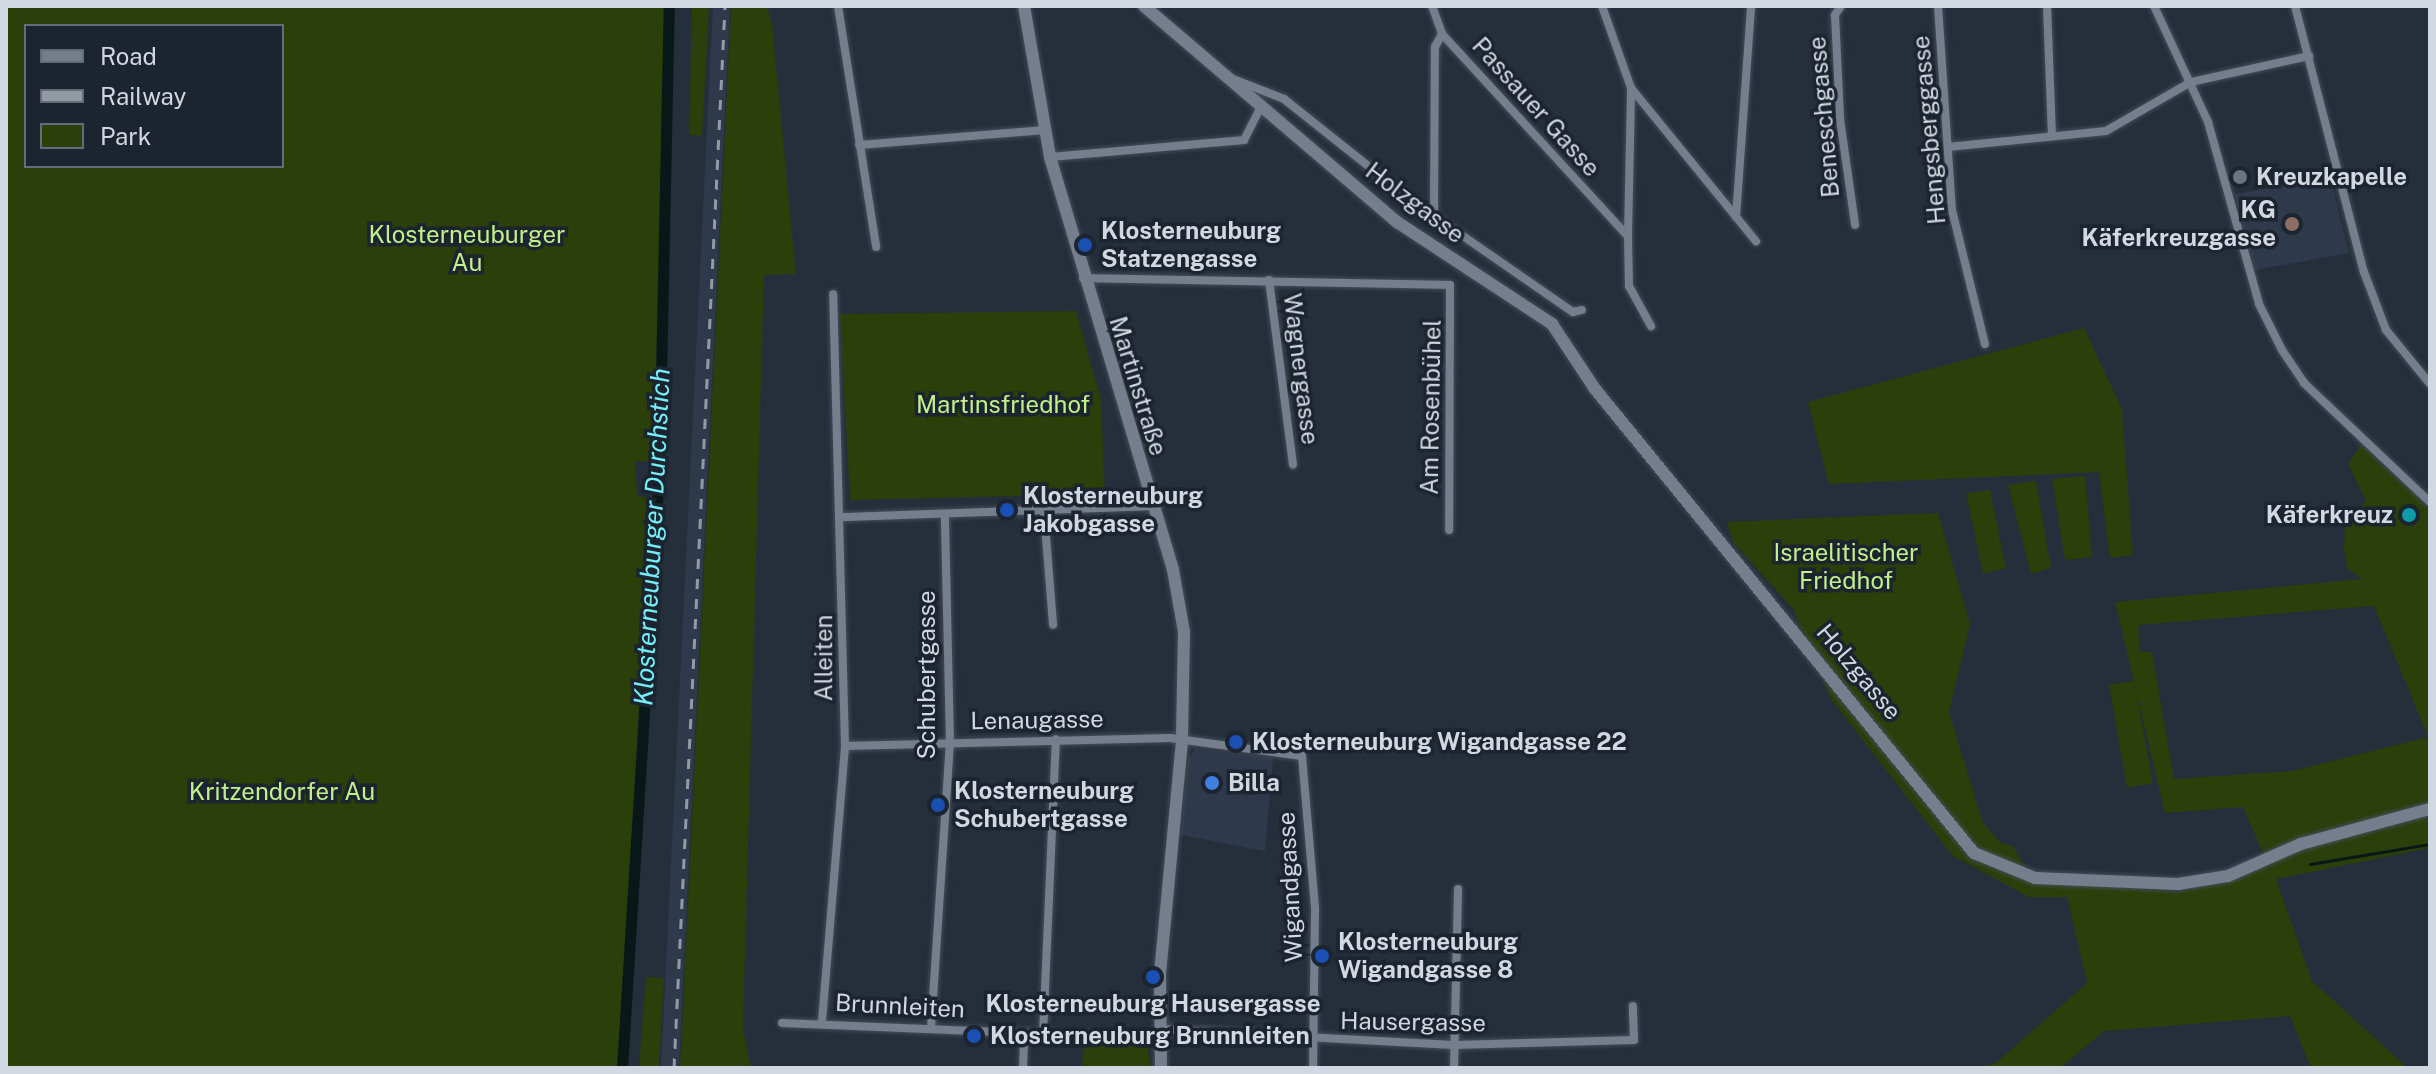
<!DOCTYPE html>
<html>
<head>
<meta charset="utf-8">
<style>
  body { margin:0 }
  #map { position:relative; width:2436px; height:1074px; overflow:hidden; background:#252e3b; font-family:"Public Sans",sans-serif }
  div>[style] { position:absolute }
  .built>* { inset:0; background:#2e3a4b }
  .green>* { inset:0; background:#2a3f0a }
  .stream>* { height:3px; margin:-1.5px; padding:0 1.5px; transform-origin:1.5px; border-radius:1.5px; background:#081819 }
  .canal>* { height:11px; margin:-5.5px; padding:0 5.5px; transform-origin:5.5px; border-radius:5.5px; background:#081819 }
  .roads { filter:drop-shadow(0 0 2px #454c57) drop-shadow(0 0 2px #454c57) }
  .street>* { height:8px; margin:-4px; padding:0 4px; transform-origin:4px; border-radius:4px; background:#747e8d }
  .secondary>* { height:12px; margin:-6px; padding:0 6px; transform-origin:6px; border-radius:6px; background:#747e8d }
  .rail>* { height:3px; margin-top:-1.5px; transform-origin:0; background:repeating-linear-gradient(90deg,#929aa4 0 10px,transparent 0 20px) }
  .dots>* { width:22px; height:22px; translate:-50% -50%; box-sizing:border-box; border:4px solid #1c2430; border-radius:50% }
  span { translate:-50% -50%; white-space:nowrap; text-align:center; line-height:1.15; -webkit-text-stroke:7px #1c2430; paint-order:stroke }
  .street-label { font-size:24px; color:#d2d8e1 }
  .poi-label { font-size:24px; color:#d2d8e1; font-weight:700 }
  .left { translate:0 -50%; text-align:left }
  .right { translate:-100% -50%; text-align:right }
  .park-label { font-size:24px; color:#c1ef8a }
  .water-label { font-size:26px; color:#74eff8; font-style:italic }
  .frame { position:absolute; inset:0; border:8px solid #d2d8e1; pointer-events:none }
  .legend { position:absolute; left:24px; top:24px; width:260px; height:144px; box-sizing:border-box; background:#1c2430; border:2px solid #656c77; margin:0; padding:10px 14px; list-style:none; font-size:24px; color:#d2d8e1 }
  .legend li { display:flex; align-items:center; gap:16px; height:40px }
  .legend b { width:40px; border:2px solid #656c77 }
</style>
</head>
<body>
<div id="map">
  <div class="built">
    <i style="clip-path:polygon(713px 6px,730px 6px,679px 1068px,661px 1068px)"></i>
    <i style="clip-path:polygon(2330px 177px,2349px 253px,2255px 270px,2235px 194px)"></i>
    <i style="clip-path:polygon(1195px 749px,1273px 758px,1265px 851px,1181px 835px,1188px 758px)"></i>
  </div>
  <div class="green">
    <i style="clip-path:polygon(evenodd,6px 6px,666px 6px,667px 462px,635px 461px,637px 495px,649px 499px,622px 1068px,6px 1068px,6px 6px,26px 26px,282px 26px,282px 166px,26px 166px,26px 26px)"></i>
    <i style="clip-path:polygon(692px 6px,709px 6px,702px 136px,689px 135px)"></i>
    <i style="clip-path:polygon(731px 6px,767px 6px,772px 23px,796px 274px,764px 275px,743px 1027px,751px 1068px,680px 1068px)"></i>
    <i style="clip-path:polygon(1076px 311px,1101px 400px,1105px 494px,850px 500px,840px 314px)"></i>
    <i style="clip-path:polygon(2084px 328px,2122px 409px,2133px 555px,2110px 558px,2099px 472px,1829px 484px,1808px 402px)"></i>
    <i style="clip-path:polygon(evenodd,2361px 445px,2430px 509px,2430px 848px,2276px 879px,2312px 981px,2408px 1068px,2311px 1068px,2290px 1016px,2104px 1031px,2060px 1068px,1975px 1068px,1996px 1063px,2087px 983px,2067px 897px,2029px 897px,1953px 856px,1831px 699px,1793px 609px,1733px 542px,1727px 522px,1938px 513px,1970px 624px,1949px 712px,1983px 823px,2001px 843px,2013px 846px,2034px 882px,2179px 892px,2256px 870px,2262px 851px,2243px 807px,2165px 813px,2115px 602px,2362px 579px,2347px 568px,2344px 548px,2345px 528px,2366px 501px,2348px 464px,2361px 445px,2374px 606px,2428px 737px,2292px 771px,2174px 779px,2152px 652px,2140px 652px,2138px 625px,2374px 606px)"></i>
    <i style="clip-path:polygon(2085px 476px,2092px 557px,2065px 560px,2052px 479px)"></i>
    <i style="clip-path:polygon(2036px 481px,2051px 568px,2031px 574px,2008px 485px)"></i>
    <i style="clip-path:polygon(1990px 490px,2006px 568px,1983px 574px,1966px 493px)"></i>
    <i style="clip-path:polygon(2134px 681px,2153px 783px,2127px 788px,2109px 685px)"></i>
    <i style="clip-path:polygon(646px 977px,664px 978px,659px 1068px,639px 1068px)"></i>
    <i style="clip-path:polygon(1084px 1043px,1148px 1047px,1151px 1068px,1082px 1068px)"></i>
  </div>
  <div class="stream">
    <i style="left:2310px;top:864px;width:122px;rotate:-9.5deg"></i>
  </div>
  <div class="canal">
    <i style="left:622px;top:1068px;width:597px;rotate:-86.45deg"></i>
    <i style="left:659px;top:472px;width:466px;rotate:-88.8deg"></i>
  </div>
  <div class="roads">
    <div class="street">
      <i style="left:838px;top:6px;width:244px;rotate:81deg"></i>
      <i style="left:1432px;top:6px;width:30px;rotate:70deg"></i>
      <i style="left:1602px;top:6px;width:87px;rotate:70.5deg"></i>
      <i style="left:1841px;top:6px;width:11px;rotate:124deg"></i>
      <i style="left:1835px;top:15px;width:104px;rotate:87.2deg"></i>
      <i style="left:1840px;top:119px;width:107px;rotate:81.9deg"></i>
      <i style="left:1938px;top:6px;width:204px;rotate:86.1deg"></i>
      <i style="left:1952px;top:210px;width:138px;rotate:76.2deg"></i>
      <i style="left:2047px;top:6px;width:130px;rotate:87.8deg"></i>
      <i style="left:2154px;top:6px;width:128px;rotate:65deg"></i>
      <i style="left:2208px;top:122px;width:189px;rotate:74.3deg"></i>
      <i style="left:2259px;top:304px;width:51px;rotate:63.4deg"></i>
      <i style="left:2282px;top:350px;width:40px;rotate:56deg"></i>
      <i style="left:2304px;top:383px;width:173px;rotate:43.4deg"></i>
      <i style="left:2295px;top:6px;width:275px;rotate:75.5deg"></i>
      <i style="left:2364px;top:272px;width:62px;rotate:69.2deg"></i>
      <i style="left:2386px;top:330px;width:70px;rotate:50.8deg"></i>
      <i style="left:1233px;top:79px;width:55px;rotate:21.4deg"></i>
      <i style="left:1284px;top:99px;width:162px;rotate:38.5deg"></i>
      <i style="left:1411px;top:200px;width:197px;rotate:34.7deg"></i>
      <i style="left:1573px;top:312px;width:9px;rotate:-13deg"></i>
      <i style="left:859px;top:145px;width:187px;rotate:-4.6deg"></i>
      <i style="left:1948px;top:147px;width:159px;rotate:-5.8deg"></i>
      <i style="left:2106px;top:131px;width:98px;rotate:-30deg"></i>
      <i style="left:2191px;top:82px;width:121px;rotate:-12.4deg"></i>
      <i style="left:1050px;top:157px;width:195px;rotate:-5deg"></i>
      <i style="left:1244px;top:140px;width:37px;rotate:-63deg"></i>
      <i style="left:1434px;top:215px;width:168px;rotate:-89.7deg"></i>
      <i style="left:1435px;top:47px;width:15px;rotate:-62deg"></i>
      <i style="left:1442px;top:34px;width:275px;rotate:47.4deg"></i>
      <i style="left:1628px;top:236px;width:50px;rotate:88.9deg"></i>
      <i style="left:1629px;top:286px;width:46px;rotate:61.2deg"></i>
      <i style="left:1736px;top:217px;width:212px;rotate:-85.9deg"></i>
      <i style="left:1628px;top:236px;width:148px;rotate:-88.8deg"></i>
      <i style="left:1631px;top:88px;width:198px;rotate:50.8deg"></i>
      <i style="left:1083px;top:278px;width:367px;rotate:1.1deg"></i>
      <i style="left:1450px;top:285px;width:245px;rotate:90.2deg"></i>
      <i style="left:1269px;top:280px;width:186px;rotate:82.6deg"></i>
      <i style="left:1044px;top:512px;width:113px;rotate:85.4deg"></i>
      <i style="left:843px;top:517px;width:308px;rotate:-2deg"></i>
      <i style="left:845px;top:746px;width:325px;rotate:-1.4deg"></i>
      <i style="left:1170px;top:738px;width:133px;rotate:7.8deg"></i>
      <i style="left:1302px;top:756px;width:154px;rotate:85.1deg"></i>
      <i style="left:1315px;top:909px;width:159px;rotate:90.7deg"></i>
      <i style="left:822px;top:1021px;width:276px;rotate:-85.2deg"></i>
      <i style="left:845px;top:746px;width:452px;rotate:-91.5deg"></i>
      <i style="left:782px;top:1023px;width:377px;rotate:2.4deg"></i>
      <i style="left:931px;top:1028px;width:287px;rotate:-86.2deg"></i>
      <i style="left:950px;top:742px;width:228px;rotate:-91.3deg"></i>
      <i style="left:1159px;top:1029px;width:295px;rotate:3.1deg"></i>
      <i style="left:1454px;top:1045px;width:180px;rotate:-1.6deg"></i>
      <i style="left:1634px;top:1040px;width:34px;rotate:-92deg"></i>
      <i style="left:1043px;top:1035px;width:296px;rotate:-87.5deg"></i>
      <i style="left:1023px;top:1068px;width:35px;rotate:-88deg"></i>
      <i style="left:1454px;top:1068px;width:179px;rotate:-88.7deg"></i>
    </div>
    <div class="secondary">
      <i style="left:1024px;top:6px;width:153px;rotate:80.2deg"></i>
      <i style="left:1050px;top:157px;width:431px;rotate:73.4deg"></i>
      <i style="left:1173px;top:570px;width:63px;rotate:79.9deg"></i>
      <i style="left:1184px;top:632px;width:109px;rotate:91.1deg"></i>
      <i style="left:1182px;top:741px;width:233px;rotate:95.4deg"></i>
      <i style="left:1160px;top:973px;width:95px;rotate:89.4deg"></i>
      <i style="left:1144px;top:6px;width:333px;rotate:40.5deg"></i>
      <i style="left:1397px;top:222px;width:186px;rotate:33.3deg"></i>
      <i style="left:1552px;top:324px;width:78px;rotate:56.5deg"></i>
      <i style="left:1595px;top:389px;width:599px;rotate:50.76deg"></i>
      <i style="left:1974px;top:853px;width:66px;rotate:22.3deg"></i>
      <i style="left:2035px;top:878px;width:143px;rotate:2.4deg"></i>
      <i style="left:2178px;top:884px;width:51px;rotate:-9.1deg"></i>
      <i style="left:2228px;top:876px;width:80px;rotate:-23.7deg"></i>
      <i style="left:2301px;top:844px;width:134px;rotate:-15.2deg"></i>
    </div>
  </div>
  <div class="rail">
    <i style="left:674px;top:1068px;width:1063px;rotate:-87.25deg"></i>
  </div>
  <div class="dots">
    <i style="left:2240px;top:177px;background:#6b7280"></i>
    <i style="left:2292px;top:224px;background:#8d6e63"></i>
    <i style="left:1085px;top:245px;background:#1a4fb4"></i>
    <i style="left:1007px;top:510px;background:#1a4fb4"></i>
    <i style="left:2409px;top:515px;background:#0f9aa8"></i>
    <i style="left:1236px;top:742px;background:#1a4fb4"></i>
    <i style="left:1212px;top:783px;background:#3f7fe0"></i>
    <i style="left:938px;top:805px;background:#1a4fb4"></i>
    <i style="left:1322px;top:956px;background:#1a4fb4"></i>
    <i style="left:1153px;top:977px;background:#1a4fb4"></i>
    <i style="left:974px;top:1036px;background:#1a4fb4"></i>
  </div>
  <div class="street-label">
    <span style="left:1536px;top:107px;rotate:48deg">Passauer Gasse</span>
    <span style="left:1824px;top:117px;rotate:-95deg">Beneschgasse</span>
    <span style="left:1929px;top:130px;rotate:-95deg">Hengsberggasse</span>
    <span style="left:1415px;top:203px;rotate:37deg">Holzgasse</span>
    <span style="left:1301px;top:369px;rotate:83deg">Wagnergasse</span>
    <span style="left:1138px;top:386px;rotate:73deg">Martinstraße</span>
    <span style="left:1431px;top:407px;rotate:-89deg">Am Rosenbühel</span>
    <span style="left:824px;top:658px;rotate:-90deg">Alleiten</span>
    <span style="left:1859px;top:672px;rotate:50deg">Holzgasse</span>
    <span style="left:927px;top:675px;rotate:-90deg">Schubertgasse</span>
    <span style="left:1037px;top:720px;rotate:-1deg">Lenaugasse</span>
    <span style="left:1290px;top:887px;rotate:-93deg">Wigandgasse</span>
    <span style="left:900px;top:1006px;rotate:3deg">Brunnleiten</span>
    <span style="left:1413px;top:1022px;rotate:1deg">Hausergasse</span>
  </div>
  <div class="poi-label">
    <span class="left" style="left:2256px;top:177px">Kreuzkapelle</span>
    <span class="right" style="left:2276px;top:224px">KG<br>Käferkreuzgasse</span>
    <span class="left" style="left:1101px;top:245px">Klosterneuburg<br>Statzengasse</span>
    <span class="left" style="left:1023px;top:510px">Klosterneuburg<br>Jakobgasse</span>
    <span class="right" style="left:2393px;top:515px">Käferkreuz</span>
    <span class="left" style="left:1252px;top:742px">Klosterneuburg Wigandgasse 22</span>
    <span class="left" style="left:1228px;top:783px">Billa</span>
    <span class="left" style="left:954px;top:805px">Klosterneuburg<br>Schubertgasse</span>
    <span class="left" style="left:1338px;top:956px">Klosterneuburg<br>Wigandgasse 8</span>
    <span style="left:1153px;top:1004px">Klosterneuburg Hausergasse</span>
    <span class="left" style="left:990px;top:1036px">Klosterneuburg Brunnleiten</span>
  </div>
  <div class="park-label">
    <span style="left:467px;top:249px">Klosterneuburger<br>Au</span>
    <span style="left:1003px;top:405px">Martinsfriedhof</span>
    <span style="left:1846px;top:567px">Israelitischer<br>Friedhof</span>
    <span style="left:282px;top:792px">Kritzendorfer Au</span>
  </div>
  <div class="water-label">
    <span style="left:652px;top:537px;rotate:-87deg">Klosterneuburger Durchstich</span>
  </div>
  <div class="frame"></div>
  <ul class="legend">
  <li><b style="height:10px;background:#747e8d"></b>Road</li>
  <li><b style="height:10px;background:#929aa4"></b>Railway</li>
  <li><b style="height:22px;background:#2a3f0a"></b>Park</li>
  </ul>
</div>
</body>
</html>
